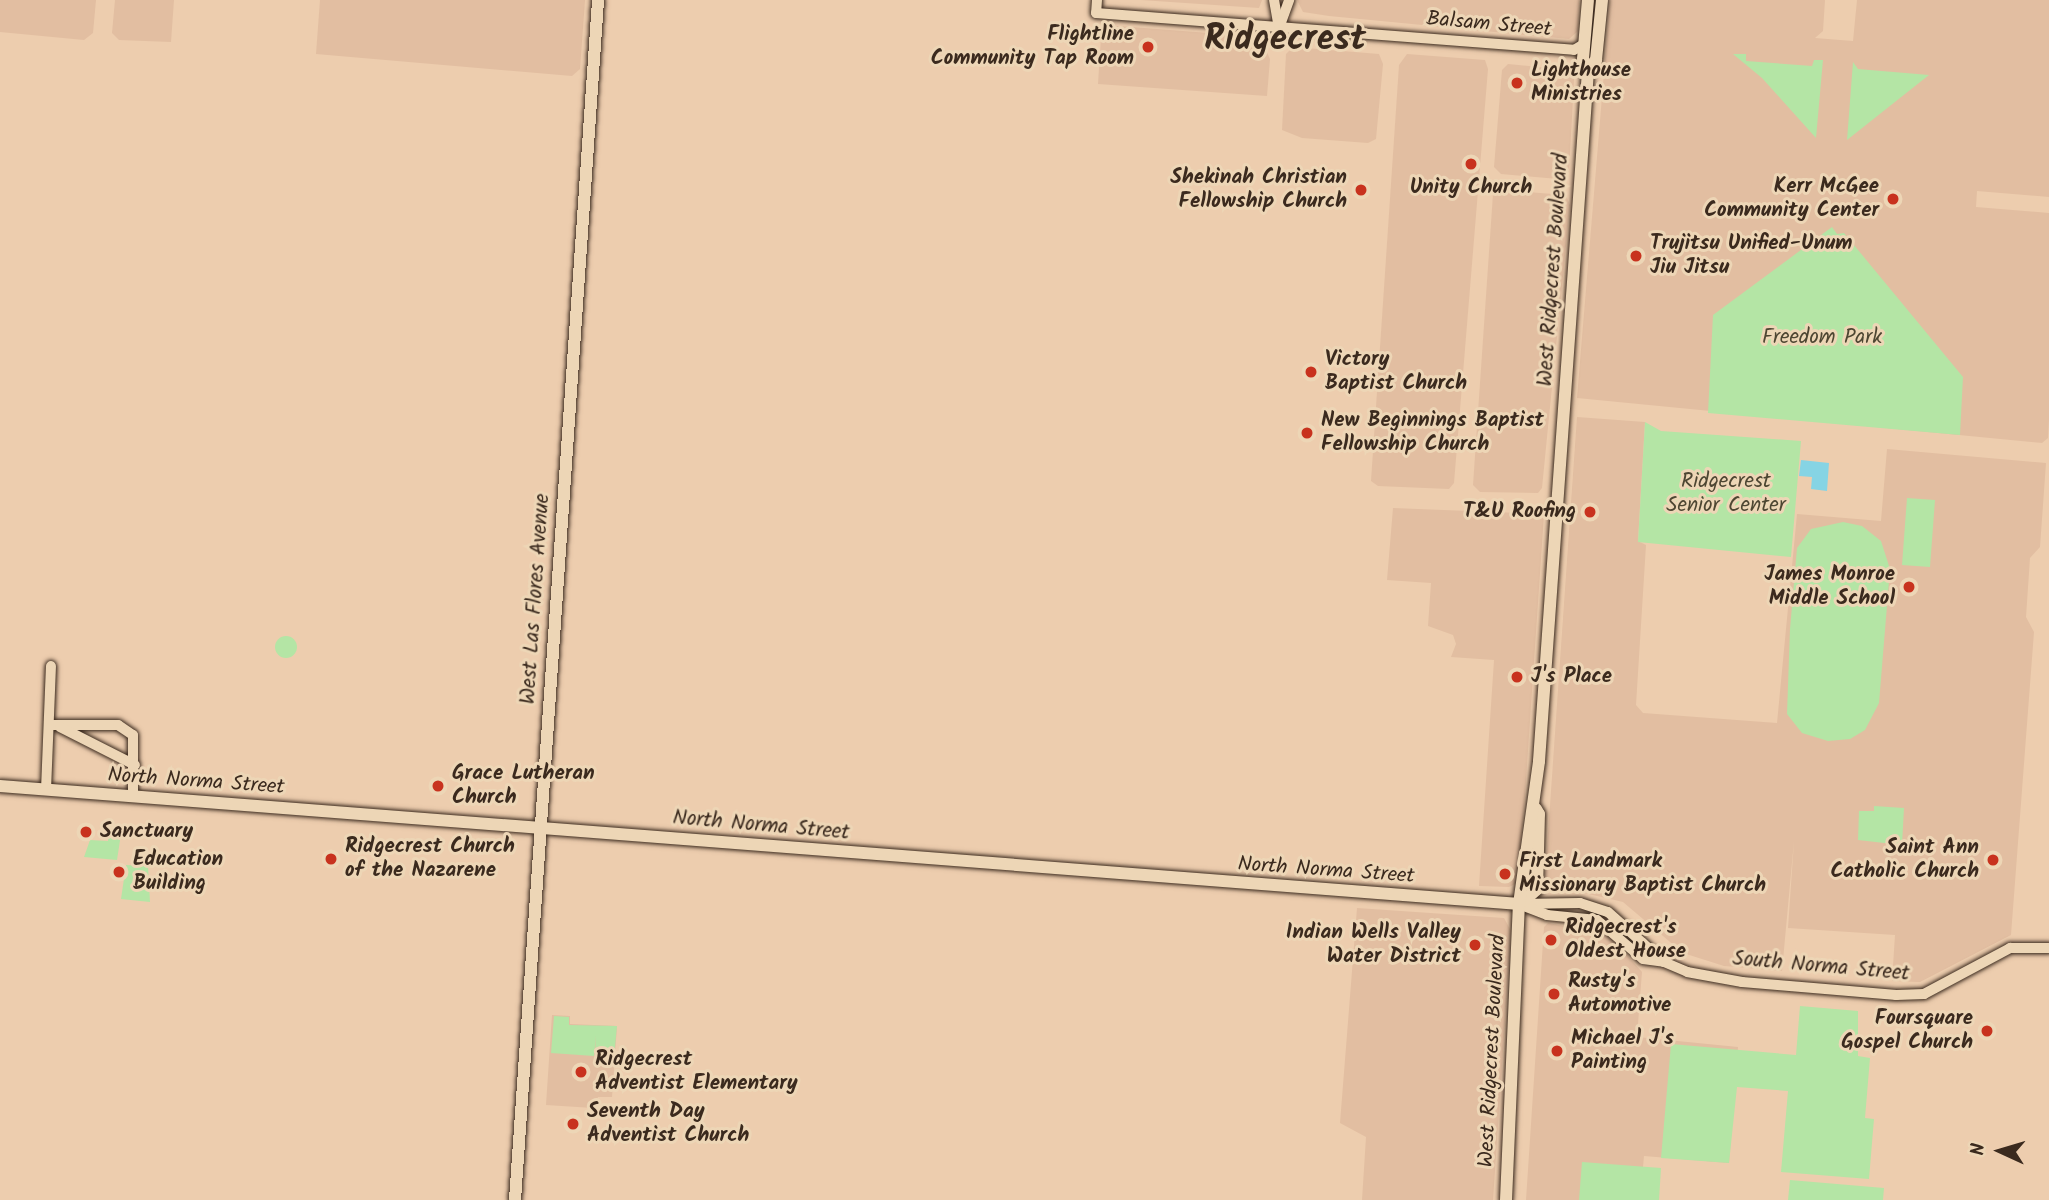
<!DOCTYPE html>
<html>
<head>
<meta charset="utf-8">
<style>
  body { margin:0 }
  #map { position:relative; width:2049px; height:1200px; overflow:hidden; background:#edcdae; font-family:Kalam,sans-serif }
  div>[style] { position:absolute }
  .built>* { inset:0; background:#e2bea1 }
  .green>* { inset:0; background:#b4e5a5 }
  .round { border-radius:50% }
  .water>* { inset:0; background:#86d4e4 }
  .roads { filter:drop-shadow(0 0 2px #3b2a1e) drop-shadow(0 0 2px #3b2a1e) }
  .tertiary>* { height:10px; margin:-5px; padding:0 5px; transform-origin:5px; border-radius:5px; background:#edd6b6 }
  .secondary>* { height:12px; margin:-6px; padding:0 6px; transform-origin:6px; border-radius:6px; background:#edd6b6 }
  .dots>* { width:19px; height:19px; translate:-50% -50%; box-sizing:border-box; border:4px solid #edd6b6; border-radius:50% }
  span { translate:-50% -50%; white-space:nowrap; text-align:center; line-height:1.15; -webkit-text-stroke:6px #edd6b6; paint-order:stroke }
  .street-label { font-size:21px; color:#3b2a1e }
  .poi-label { font-size:21px; color:#3b2a1e; font-weight:700 }
  .right { translate:-100% -50%; text-align:right }
  .left { translate:0 -50%; text-align:left }
  .park-label { font-size:21px; color:#4d4632 }
  .town-label { font-size:35px; color:#3b2a1e; font-weight:700 }
  .north { position:absolute; left:1965px; top:1116px; width:70px; height:70px; -webkit-text-stroke:5px #edd6b6; paint-order:stroke; rotate:274deg; font-size:19px; font-weight:700; line-height:28px; text-align:center; color:#3b2a1e }
  .north::after { content:''; display:block; margin:auto; width:24px; height:32px; background:#3b2a1e; clip-path:polygon(50% 0,100% 100%,50% 72%,0 100%) }
</style>
</head>
<body>
<div id="map">
  <div class="built">
    <i style="clip-path:polygon(0 0,96px 0,93px 33px,84px 40px,0 32px)"></i>
    <i style="clip-path:polygon(115px 0,174px 0,171px 42px,119px 40px,112px 33px)"></i>
    <i style="clip-path:polygon(320px 0,585px 0,580px 69px,572px 76px,316px 54px)"></i>
    <i style="clip-path:polygon(1141px 0,1262px 0,1259px 8px)"></i>
    <i style="clip-path:polygon(1297px 0,1579px 0,1578px 31px,1569px 39px,1329px 16px,1303px 12px)"></i>
    <i style="clip-path:polygon(1610px 0,1825px 0,1823px 31px,1815px 38px,1853px 41px,1857px 0,2049px 0,2049px 197px,1977px 191px,1976px 207px,2049px 213px,2049px 419px,2048px 438px,2042px 443px,1577px 398px)"></i>
    <i style="clip-path:polygon(1118px 26px,1260px 37px,1270px 59px,1267px 96px,1098px 84px,1101px 37px,1106px 29px)"></i>
    <i style="clip-path:polygon(1293px 47px,1379px 54px,1383px 64px,1376px 139px,1368px 143px,1302px 138px,1282px 130px,1286px 54px)"></i>
    <i style="clip-path:polygon(1407px 54px,1485px 60px,1488px 69px,1454px 483px,1449px 489px,1378px 486px,1371px 481px,1399px 65px)"></i>
    <i style="clip-path:polygon(1508px 64px,1568px 70px,1574px 79px,1569px 172px,1558px 179px,1501px 174px,1494px 167px,1502px 70px)"></i>
    <i style="clip-path:polygon(1501px 190px,1566px 195px,1570px 205px,1542px 488px,1538px 493px,1480px 492px,1473px 485px,1493px 194px)"></i>
    <i style="clip-path:polygon(1577px 417px,1645px 422px,1638px 541px,1646px 545px,1636px 705px,1643px 713px,1777px 723px,1797px 514px,1881px 521px,1887px 449px,2046px 463px,2040px 547px,2030px 558px,2026px 617px,2034px 632px,2011px 935px,1920px 982px,1892px 981px,1895px 935px,1788px 928px,1794px 841px,1782px 971px,1724px 966px,1683px 953px,1623px 902px,1554px 886px,1545px 877px)"></i>
    <i style="clip-path:polygon(1393px 508px,1544px 514px,1525px 795px,1517px 883px,1509px 887px,1479px 886px,1494px 660px,1451px 657px,1456px 644px,1453px 635px,1428px 626px,1431px 583px,1387px 580px)"></i>
    <i style="clip-path:polygon(1357px 908px,1504px 918px,1511px 931px,1493px 1200px,1362px 1200px,1366px 1137px,1340px 1123px)"></i>
    <i style="clip-path:polygon(1548px 923px,1608px 934px,1642px 972px,1637px 1037px,1738px 1047px,1729px 1163px,1644px 1156px,1640px 1200px,1526px 1200px,1544px 927px)"></i>
    <i style="clip-path:polygon(552px 1015px,570px 1016px,570px 1024px,617px 1026px,612px 1097px,598px 1097px,593px 1108px,546px 1105px)"></i>
  </div>
  <div class="green">
    <i style="clip-path:polygon(1733px 54px,1746px 54px,1746px 61px,1812px 66px,1814px 60px,1823px 60px,1816px 138px,1762px 78px)"></i>
    <i style="clip-path:polygon(1853px 62px,1858px 69px,1929px 75px,1847px 140px)"></i>
    <i style="clip-path:polygon(1832px 227px,1837px 234px,1844px 233px,1963px 377px,1960px 435px,1708px 413px,1713px 315px)"></i>
    <i style="clip-path:polygon(1645px 422px,1661px 431px,1801px 441px,1791px 557px,1638px 542px)"></i>
    <i style="clip-path:polygon(1907px 498px,1935px 500px,1930px 567px,1902px 565px)"></i>
    <i style="clip-path:polygon(1843px 522px,1862px 526px,1881px 541px,1890px 569px,1879px 703px,1865px 730px,1850px 739px,1828px 741px,1802px 733px,1787px 714px,1790px 629px,1797px 548px,1811px 529px)"></i>
    <i class="round" style="left:275px;top:636px;width:22px;height:22px"></i>
    <i style="clip-path:polygon(1874px 806px,1904px 808px,1902px 845px,1858px 840px,1859px 811px,1874px 811px)"></i>
    <i style="clip-path:polygon(108px 830px,121px 834px,117px 860px,84px 857px,90px 840px,108px 841px)"></i>
    <i style="clip-path:polygon(126px 865px,148px 866px,150px 902px,121px 899px)"></i>
    <i style="clip-path:polygon(1800px 1006px,1858px 1011px,1858px 1056px,1870px 1058px,1865px 1118px,1874px 1119px,1869px 1179px,1781px 1172px,1788px 1091px,1737px 1087px,1729px 1163px,1661px 1158px,1671px 1044px,1796px 1055px)"></i>
    <i style="clip-path:polygon(554px 1016px,569px 1017px,569px 1025px,617px 1026px,614px 1057px,595px 1056px,596px 1036px,594px 1056px,551px 1053px)"></i>
    <i style="clip-path:polygon(1582px 1162px,1661px 1168px,1659px 1200px,1579px 1200px)"></i>
    <i style="clip-path:polygon(1790px 1180px,1884px 1188px,1883px 1200px,1788px 1200px)"></i>
  </div>
  <div class="water">
    <i style="clip-path:polygon(1801px 460px,1829px 463px,1827px 491px,1811px 489px,1812px 477px,1799px 476px)"></i>
  </div>
  <div class="roads">
    <div class="tertiary">
      <i style="left:1097px;top:0;width:13px;rotate:94deg"></i>
      <i style="left:1096px;top:13px;width:479px;rotate:4.4deg"></i>
      <i style="left:1574px;top:50px;width:12px;rotate:-31deg"></i>
      <i style="left:1274px;top:0;width:28px;rotate:80deg"></i>
      <i style="left:1279px;top:28px;width:30px;rotate:-70deg"></i>
      <i style="left:50px;top:725px;width:68px"></i>
      <i style="left:118px;top:725px;width:18px;rotate:34deg"></i>
      <i style="left:133px;top:735px;width:61px;rotate:90deg"></i>
      <i style="left:60px;top:727px;width:84px;rotate:26.9deg"></i>
      <i style="left:46px;top:790px;width:124px;rotate:-87.7deg"></i>
      <i style="left:1519px;top:904px;width:61px;rotate:-0.9deg"></i>
      <i style="left:1580px;top:903px;width:29px;rotate:18deg"></i>
      <i style="left:1608px;top:912px;width:75px;rotate:41.8deg"></i>
      <i style="left:1664px;top:962px;width:25px;rotate:23deg"></i>
      <i style="left:1687px;top:972px;width:56px;rotate:10.3deg"></i>
      <i style="left:1742px;top:982px;width:155px;rotate:4.8deg"></i>
      <i style="left:1896px;top:995px;width:28px;rotate:-2deg"></i>
      <i style="left:1924px;top:994px;width:98px;rotate:-28.1deg"></i>
      <i style="left:2010px;top:948px;width:39px"></i>
      <i style="left:1524px;top:906px;width:25px;rotate:21deg"></i>
      <i style="left:1547px;top:915px;width:50px;rotate:5.7deg"></i>
      <i style="left:1597px;top:920px;width:60px;rotate:40.3deg"></i>
      <i style="left:1643px;top:959px;width:21px;rotate:8deg"></i>
    </div>
    <div class="secondary">
      <i style="left:1588px;top:70px;width:13px;rotate:-51deg"></i>
      <i style="left:1596px;top:60px;width:60px;rotate:-84.3deg"></i>
      <i style="left:0;top:786px;width:1524px;rotate:4.44deg"></i>
      <i style="left:1520px;top:904px;width:23px;rotate:-41deg"></i>
      <i style="left:1537px;top:889px;width:75px;rotate:-88.5deg"></i>
      <i style="left:1539px;top:814px;width:6px;rotate:-121deg"></i>
      <i style="left:515px;top:1200px;width:1203px;rotate:-86.04deg"></i>
      <i style="left:1506px;top:1200px;width:296px;rotate:-87.5deg"></i>
      <i style="left:1519px;top:904px;width:144px;rotate:-82deg"></i>
      <i style="left:1539px;top:761px;width:693px;rotate:-85.94deg"></i>
      <i style="left:1588px;top:70px;width:12px;rotate:-114deg"></i>
      <i style="left:1583px;top:59px;width:59px;rotate:-85.2deg"></i>
    </div>
  </div>
  <div class="dots">
    <i style="left:1148px;top:47px;background:#c8321e"></i>
    <i style="left:1517px;top:83px;background:#c8321e"></i>
    <i style="left:1471px;top:164px;background:#c8321e"></i>
    <i style="left:1361px;top:190px;background:#c8321e"></i>
    <i style="left:1893px;top:199px;background:#c8321e"></i>
    <i style="left:1636px;top:256px;background:#c8321e"></i>
    <i style="left:1311px;top:372px;background:#c8321e"></i>
    <i style="left:1307px;top:433px;background:#c8321e"></i>
    <i style="left:1590px;top:512px;background:#c8321e"></i>
    <i style="left:1909px;top:587px;background:#c8321e"></i>
    <i style="left:1517px;top:677px;background:#c8321e"></i>
    <i style="left:438px;top:786px;background:#c8321e"></i>
    <i style="left:86px;top:832px;background:#c8321e"></i>
    <i style="left:331px;top:859px;background:#c8321e"></i>
    <i style="left:1993px;top:860px;background:#c8321e"></i>
    <i style="left:119px;top:872px;background:#c8321e"></i>
    <i style="left:1505px;top:874px;background:#c8321e"></i>
    <i style="left:1551px;top:940px;background:#c8321e"></i>
    <i style="left:1475px;top:945px;background:#c8321e"></i>
    <i style="left:1554px;top:994px;background:#c8321e"></i>
    <i style="left:1987px;top:1031px;background:#c8321e"></i>
    <i style="left:1557px;top:1051px;background:#c8321e"></i>
    <i style="left:581px;top:1072px;background:#c8321e"></i>
    <i style="left:573px;top:1124px;background:#c8321e"></i>
  </div>
  <div class="street-label">
    <span style="left:1489px;top:25px;rotate:5deg">Balsam Street</span>
    <span style="left:1554px;top:270px;rotate:-86deg">West Ridgecrest Boulevard</span>
    <span style="left:536px;top:599px;rotate:-86deg">West Las Flores Avenue</span>
    <span style="left:196px;top:782px;rotate:4deg">North Norma Street</span>
    <span style="left:761px;top:826px;rotate:5deg">North Norma Street</span>
    <span style="left:1326px;top:871px;rotate:4deg">North Norma Street</span>
    <span style="left:1821px;top:967px;rotate:5deg">South Norma Street</span>
    <span style="left:1493px;top:1051px;rotate:-87deg">West Ridgecrest Boulevard</span>
  </div>
  <div class="poi-label">
    <span class="right" style="left:1134px;top:47px">Flightline<br>Community Tap Room</span>
    <span class="left" style="left:1531px;top:83px">Lighthouse<br>Ministries</span>
    <span class="right" style="left:1347px;top:190px">Shekinah Christian<br>Fellowship Church</span>
    <span class="right" style="left:1879px;top:199px">Kerr McGee<br>Community Center</span>
    <span style="left:1471px;top:188px">Unity Church</span>
    <span class="left" style="left:1650px;top:256px">Trujitsu Unified-Unum<br>Jiu Jitsu</span>
    <span class="left" style="left:1325px;top:372px">Victory<br>Baptist Church</span>
    <span class="left" style="left:1321px;top:433px">New Beginnings Baptist<br>Fellowship Church</span>
    <span class="right" style="left:1576px;top:512px">T&amp;U Roofing</span>
    <span class="right" style="left:1895px;top:587px">James Monroe<br>Middle School</span>
    <span class="left" style="left:1531px;top:677px">J's Place</span>
    <span class="left" style="left:452px;top:786px">Grace Lutheran<br>Church</span>
    <span class="left" style="left:100px;top:832px">Sanctuary</span>
    <span class="left" style="left:345px;top:859px">Ridgecrest Church<br>of the Nazarene</span>
    <span class="right" style="left:1979px;top:860px">Saint Ann<br>Catholic Church</span>
    <span class="left" style="left:133px;top:872px">Education<br>Building</span>
    <span class="left" style="left:1519px;top:874px">First Landmark<br>Missionary Baptist Church</span>
    <span class="left" style="left:1565px;top:940px">Ridgecrest's<br>Oldest House</span>
    <span class="right" style="left:1461px;top:945px">Indian Wells Valley<br>Water District</span>
    <span class="left" style="left:1568px;top:994px">Rusty's<br>Automotive</span>
    <span class="right" style="left:1973px;top:1031px">Foursquare<br>Gospel Church</span>
    <span class="left" style="left:1571px;top:1051px">Michael J's<br>Painting</span>
    <span class="left" style="left:595px;top:1072px">Ridgecrest<br>Adventist Elementary</span>
    <span class="left" style="left:587px;top:1124px">Seventh Day<br>Adventist Church</span>
  </div>
  <div class="park-label">
    <span style="left:1822px;top:338px">Freedom Park</span>
    <span style="left:1726px;top:494px">Ridgecrest<br>Senior Center</span>
  </div>
  <div class="town-label">
    <span style="left:1285px;top:40px">Ridgecrest</span>
  </div>
  <div class="north">N</div>
</div>
</body>
</html>
